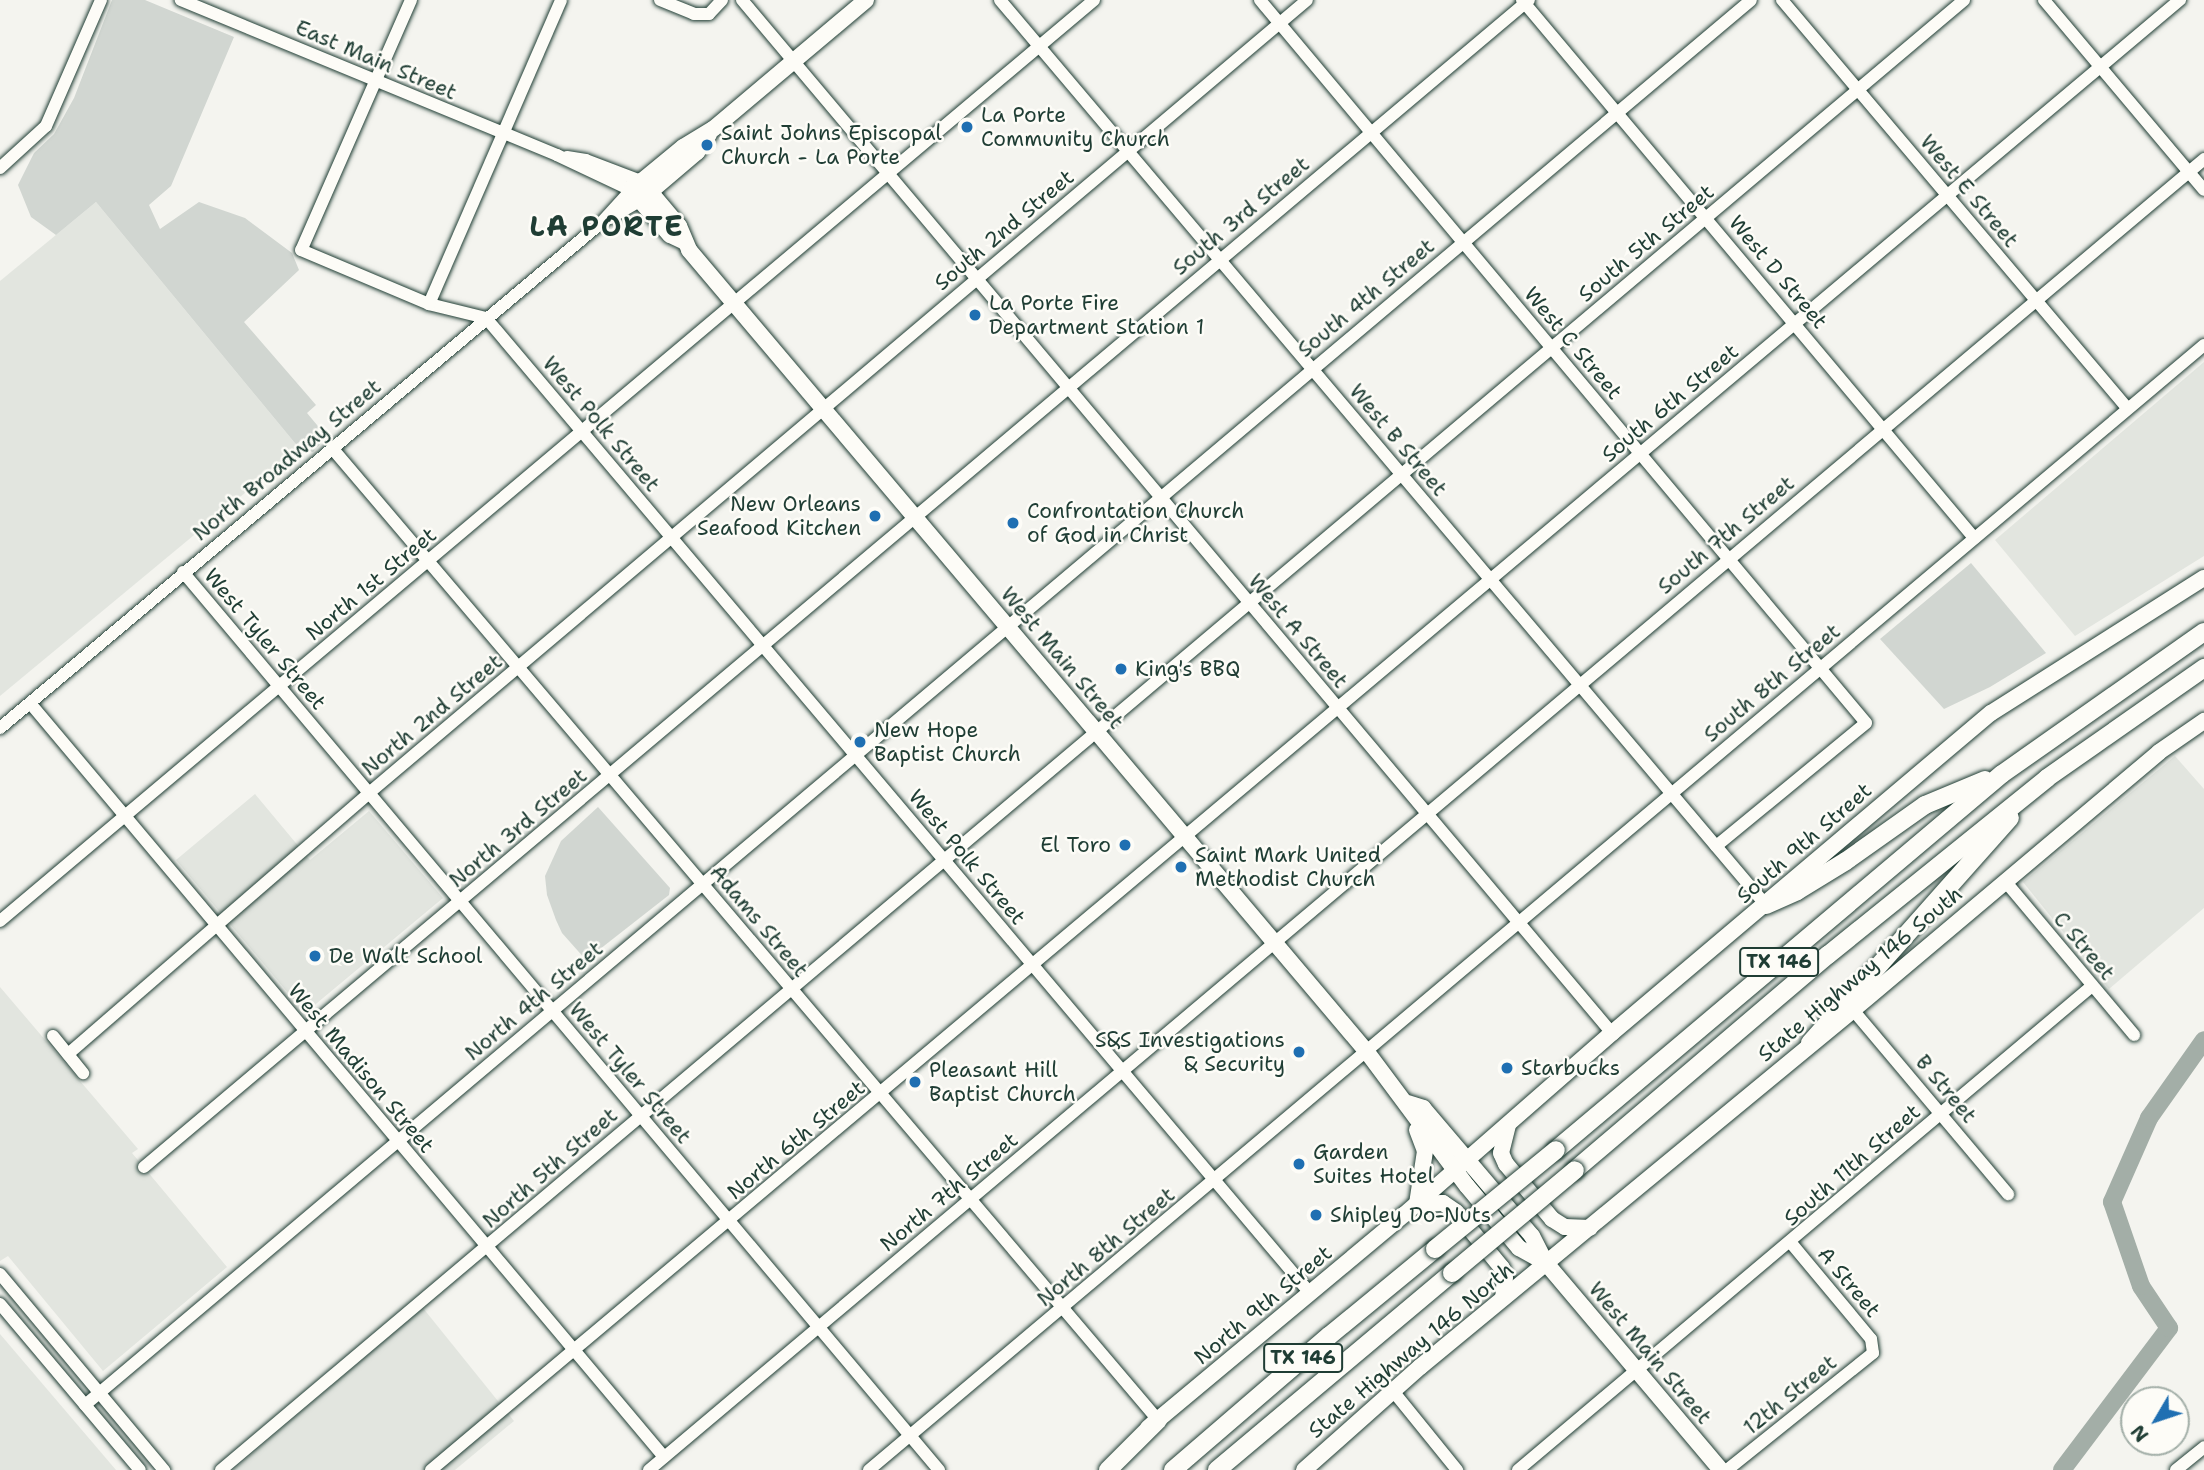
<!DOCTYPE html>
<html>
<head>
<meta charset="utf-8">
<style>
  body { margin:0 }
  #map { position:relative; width:2204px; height:1470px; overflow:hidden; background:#f4f4ef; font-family:"Shantell Sans",sans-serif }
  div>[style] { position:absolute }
  .built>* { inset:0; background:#e2e5df }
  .green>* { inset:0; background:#d1d6d1 }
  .river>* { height:18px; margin:-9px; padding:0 9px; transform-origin:9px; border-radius:9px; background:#a3aea7 }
  .roads { filter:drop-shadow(0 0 2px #1f3d34) drop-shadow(0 0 2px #1f3d34) }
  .minor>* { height:12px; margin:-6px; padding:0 6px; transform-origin:6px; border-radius:6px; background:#fdfcf7 }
  .major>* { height:16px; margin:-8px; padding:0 8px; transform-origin:8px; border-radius:8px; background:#fdfcf7 }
  .highway>* { height:18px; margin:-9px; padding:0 9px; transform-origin:9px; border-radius:9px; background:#fdfcf7 }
  .bridges { filter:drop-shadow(0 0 2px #1f3d34) drop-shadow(0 0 2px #1f3d34) }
  .highway-bridge>* { height:18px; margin:-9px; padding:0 9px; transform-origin:9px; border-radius:9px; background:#fdfcf7 }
  .dots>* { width:19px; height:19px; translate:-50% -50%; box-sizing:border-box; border:4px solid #fdfcf7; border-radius:50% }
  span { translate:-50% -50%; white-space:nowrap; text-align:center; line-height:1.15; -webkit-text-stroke:5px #fdfcf7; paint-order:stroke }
  .shield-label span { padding:2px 5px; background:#fdfcf7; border:2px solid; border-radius:5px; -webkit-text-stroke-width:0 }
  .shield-label { font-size:19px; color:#1f3d34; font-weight:700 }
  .street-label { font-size:21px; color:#1f3d34 }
  .poi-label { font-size:21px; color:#1f3d34 }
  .left { translate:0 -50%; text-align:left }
  .right { translate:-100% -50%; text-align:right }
  .district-label { font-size:28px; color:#1f3d34; font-weight:700; letter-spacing:2px }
  .north { position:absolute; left:2120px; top:1386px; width:70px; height:70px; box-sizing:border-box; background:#fdfcf7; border:2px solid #a4b0a9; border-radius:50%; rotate:231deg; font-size:19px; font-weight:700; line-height:28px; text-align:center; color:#1f3d34 }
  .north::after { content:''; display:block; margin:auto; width:24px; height:32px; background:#1f6fb2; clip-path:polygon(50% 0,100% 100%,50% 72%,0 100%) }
</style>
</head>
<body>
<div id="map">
  <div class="built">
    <i style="clip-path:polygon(96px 202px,299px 448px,0 696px,0 281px)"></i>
    <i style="clip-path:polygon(2204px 362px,2204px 556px,2075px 636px,1995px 540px)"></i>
    <i style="clip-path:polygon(2175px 756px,2204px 789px,2204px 908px,2109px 989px,2023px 882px)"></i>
    <i style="clip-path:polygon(255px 794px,310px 860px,369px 811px,443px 898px,305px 1013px,176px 860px)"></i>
    <i style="clip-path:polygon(0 987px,138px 1149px,132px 1153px,227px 1267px,103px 1371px,8px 1256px,0 1261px)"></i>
    <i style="clip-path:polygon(423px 1308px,514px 1421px,455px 1470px,233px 1470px)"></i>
    <i style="clip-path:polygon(0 1334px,116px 1470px,0 1470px)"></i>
  </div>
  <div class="green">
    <i style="clip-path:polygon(112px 0,145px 0,234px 37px,171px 186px,149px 205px,160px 229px,199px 202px,245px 218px,292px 253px,299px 270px,244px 322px,316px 405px,307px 413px,327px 437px,313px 452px,299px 448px,96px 202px,56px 235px,31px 217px,18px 185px,34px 153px,54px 134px,74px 98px)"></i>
    <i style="clip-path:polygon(1971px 563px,2046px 653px,1990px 687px,1944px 709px,1880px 639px)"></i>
    <i style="clip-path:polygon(598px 807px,670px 888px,669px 895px,586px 960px,562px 933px,556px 920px,547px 895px,545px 876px,561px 841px)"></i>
  </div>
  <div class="river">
    <i style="left:2062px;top:1470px;width:178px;rotate:-53deg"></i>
    <i style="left:2169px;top:1328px;width:50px;rotate:-123.7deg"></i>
    <i style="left:2141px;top:1286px;width:89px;rotate:-109deg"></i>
    <i style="left:2112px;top:1202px;width:92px;rotate:-66.2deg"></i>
    <i style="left:2149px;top:1118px;width:95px;rotate:-54.8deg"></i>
  </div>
  <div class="roads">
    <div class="minor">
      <i style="left:411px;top:0;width:273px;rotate:113.7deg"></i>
      <i style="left:301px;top:250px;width:139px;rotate:22.9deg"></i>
      <i style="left:429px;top:304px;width:59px;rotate:13.8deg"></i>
      <i style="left:486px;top:318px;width:1277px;rotate:49.8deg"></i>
      <i style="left:660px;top:0;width:37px;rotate:22deg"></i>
      <i style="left:694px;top:14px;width:15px"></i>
      <i style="left:709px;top:14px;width:19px;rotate:-47deg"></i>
      <i style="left:742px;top:0;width:1351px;rotate:49.9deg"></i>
      <i style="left:1000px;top:0;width:1186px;rotate:49.76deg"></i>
      <i style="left:1260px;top:0;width:943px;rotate:50.03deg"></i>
      <i style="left:1866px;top:723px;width:194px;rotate:140.6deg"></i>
      <i style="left:1522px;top:0;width:703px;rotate:49.96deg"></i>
      <i style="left:1782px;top:0;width:534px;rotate:49.78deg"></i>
      <i style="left:2044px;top:0;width:248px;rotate:49.9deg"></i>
      <i style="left:567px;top:157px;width:19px;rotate:9deg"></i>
      <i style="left:586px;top:160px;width:59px;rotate:20.9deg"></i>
      <i style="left:0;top:168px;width:62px;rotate:-42.4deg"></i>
      <i style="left:46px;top:126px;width:137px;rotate:-66.4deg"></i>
      <i style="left:610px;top:218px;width:34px;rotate:-30deg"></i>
      <i style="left:429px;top:304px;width:331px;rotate:-66.5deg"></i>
      <i style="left:332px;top:448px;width:1276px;rotate:49.64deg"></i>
      <i style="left:183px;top:572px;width:1174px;rotate:49.91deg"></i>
      <i style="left:30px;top:703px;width:985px;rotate:49.94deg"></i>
      <i style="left:0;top:728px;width:785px;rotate:-40.04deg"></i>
      <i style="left:601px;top:223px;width:45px;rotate:-47.7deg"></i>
      <i style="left:631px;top:190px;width:82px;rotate:-154.7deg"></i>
      <i style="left:557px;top:155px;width:407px;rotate:-157.6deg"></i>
      <i style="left:2005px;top:881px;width:201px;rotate:50deg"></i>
      <i style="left:0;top:921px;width:1430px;rotate:-40.09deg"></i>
      <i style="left:1853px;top:1010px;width:241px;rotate:49.9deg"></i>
      <i style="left:53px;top:1036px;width:48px;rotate:51deg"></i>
      <i style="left:68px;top:1054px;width:398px;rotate:-40.9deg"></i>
      <i style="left:369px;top:793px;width:1228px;rotate:-40.21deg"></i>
      <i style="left:144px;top:1167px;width:1811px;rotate:-40.12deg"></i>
      <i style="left:0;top:1274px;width:256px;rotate:50.1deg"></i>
      <i style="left:0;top:1304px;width:217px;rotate:49.9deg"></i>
      <i style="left:1393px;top:1391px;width:102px;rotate:51deg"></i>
      <i style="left:85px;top:1405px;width:2179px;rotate:-40.14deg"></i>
      <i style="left:221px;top:1470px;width:2280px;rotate:-40.14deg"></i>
      <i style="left:431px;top:1470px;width:2285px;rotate:-40.05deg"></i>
      <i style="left:649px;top:1470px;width:2034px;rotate:-40.13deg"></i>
      <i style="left:869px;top:1470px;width:1746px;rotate:-40.12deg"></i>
      <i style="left:1518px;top:1470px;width:751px;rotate:-40.14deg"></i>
      <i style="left:1727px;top:1470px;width:187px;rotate:-38.7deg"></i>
      <i style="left:1873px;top:1353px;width:14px;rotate:-98deg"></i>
      <i style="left:1871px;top:1339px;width:125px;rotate:-129.8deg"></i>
      <i style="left:2176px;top:1470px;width:36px;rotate:-39deg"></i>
    </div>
    <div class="major">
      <i style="left:641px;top:181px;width:59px;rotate:49.8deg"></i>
      <i style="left:679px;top:226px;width:26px;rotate:67deg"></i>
      <i style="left:689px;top:250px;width:1050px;rotate:49.79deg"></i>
      <i style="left:1367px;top:1052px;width:167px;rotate:53.3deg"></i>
      <i style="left:1467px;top:1186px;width:81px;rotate:50deg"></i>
      <i style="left:1519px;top:1248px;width:31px;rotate:29deg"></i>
      <i style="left:643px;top:198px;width:71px;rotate:-40.4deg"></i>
      <i style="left:697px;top:152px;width:22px;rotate:-56deg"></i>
      <i style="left:683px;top:241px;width:14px;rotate:-155deg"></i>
      <i style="left:670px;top:235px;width:60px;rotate:-130.9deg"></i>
      <i style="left:631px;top:190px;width:67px;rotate:-39.6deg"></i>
      <i style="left:683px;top:147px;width:35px;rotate:-31deg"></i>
      <i style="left:713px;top:129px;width:200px;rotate:-40.1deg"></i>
      <i style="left:1408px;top:1103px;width:16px;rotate:18deg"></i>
      <i style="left:1423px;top:1108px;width:168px;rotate:49.6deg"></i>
      <i style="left:1532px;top:1236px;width:30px;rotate:63deg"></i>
      <i style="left:1546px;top:1263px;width:271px;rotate:49.8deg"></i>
      <i style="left:1508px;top:1125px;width:29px;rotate:104deg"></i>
      <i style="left:1501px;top:1153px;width:12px;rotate:66deg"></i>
      <i style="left:1506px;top:1164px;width:72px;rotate:50.1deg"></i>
      <i style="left:1552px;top:1219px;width:15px;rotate:32deg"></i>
      <i style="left:1565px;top:1227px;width:25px;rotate:2deg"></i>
      <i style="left:1417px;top:1130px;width:22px;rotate:69deg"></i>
      <i style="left:1425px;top:1151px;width:54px;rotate:98.6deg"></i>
      <i style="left:1417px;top:1204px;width:26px;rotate:-2deg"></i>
      <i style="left:1443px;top:1203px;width:16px;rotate:35deg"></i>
      <i style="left:1456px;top:1212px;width:72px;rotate:50.6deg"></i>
      <i style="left:1502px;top:1268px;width:9px;rotate:72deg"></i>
      <i style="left:1505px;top:1277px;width:21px;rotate:95deg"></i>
      <i style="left:1148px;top:1428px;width:334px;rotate:-39.8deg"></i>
      <i style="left:1405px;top:1214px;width:275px;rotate:-41.2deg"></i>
      <i style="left:1612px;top:1033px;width:496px;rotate:-40.2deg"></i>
      <i style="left:1991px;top:713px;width:252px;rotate:-32.4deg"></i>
      <i style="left:1304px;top:1470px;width:155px;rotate:-41.6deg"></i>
      <i style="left:1420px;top:1367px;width:561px;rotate:-39.5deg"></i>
      <i style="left:1853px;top:1010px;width:400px;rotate:-40.1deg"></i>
      <i style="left:2159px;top:752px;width:55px;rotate:-34.6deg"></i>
    </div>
    <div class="highway">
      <i style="left:1766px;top:905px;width:34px;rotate:-24deg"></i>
      <i style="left:1797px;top:891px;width:57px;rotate:-31.5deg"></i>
      <i style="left:1846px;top:861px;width:97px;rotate:-35.3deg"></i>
      <i style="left:1925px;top:805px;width:65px;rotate:-22.6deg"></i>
      <i style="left:1810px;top:1043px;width:301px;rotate:-48.4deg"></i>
      <i style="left:1556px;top:1150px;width:583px;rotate:-40.13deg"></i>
      <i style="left:2002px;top:774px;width:247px;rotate:-35.1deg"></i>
      <i style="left:1575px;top:1170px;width:332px;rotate:-40.4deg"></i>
      <i style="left:1828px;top:955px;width:282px;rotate:-38.9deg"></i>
      <i style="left:2047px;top:778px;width:192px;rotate:-35deg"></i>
      <i style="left:1108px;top:1470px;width:71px;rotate:-45deg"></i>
      <i style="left:1173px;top:1470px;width:206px;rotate:-40.7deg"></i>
      <i style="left:1329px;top:1336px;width:137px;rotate:-39.4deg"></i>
      <i style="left:1217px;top:1470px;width:307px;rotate:-40deg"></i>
    </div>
  </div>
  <div class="bridges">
    <div class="highway-bridge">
      <i style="left:1435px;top:1249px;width:156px;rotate:-39.3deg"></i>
      <i style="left:1452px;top:1273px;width:160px;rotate:-39.9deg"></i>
    </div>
  </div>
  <div class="dots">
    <i style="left:967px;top:127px;background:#1f6fb2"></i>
    <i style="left:707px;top:145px;background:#1f6fb2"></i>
    <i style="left:975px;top:315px;background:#1f6fb2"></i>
    <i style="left:875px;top:516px;background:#1f6fb2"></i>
    <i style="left:1013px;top:523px;background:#1f6fb2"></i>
    <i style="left:1121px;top:669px;background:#1f6fb2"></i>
    <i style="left:860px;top:742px;background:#1f6fb2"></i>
    <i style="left:1125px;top:845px;background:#1f6fb2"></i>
    <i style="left:1181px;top:867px;background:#1f6fb2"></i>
    <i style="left:315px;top:956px;background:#1f6fb2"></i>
    <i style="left:1299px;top:1052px;background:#1f6fb2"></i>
    <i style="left:1507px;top:1068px;background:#1f6fb2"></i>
    <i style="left:915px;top:1082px;background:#1f6fb2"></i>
    <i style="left:1299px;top:1164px;background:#1f6fb2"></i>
    <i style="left:1316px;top:1215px;background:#1f6fb2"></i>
  </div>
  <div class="shield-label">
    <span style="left:1779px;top:962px">TX 146</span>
    <span style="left:1303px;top:1358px">TX 146</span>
  </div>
  <div class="street-label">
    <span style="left:376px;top:60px;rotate:23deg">East Main Street</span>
    <span style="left:1969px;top:191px;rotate:50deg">West E Street</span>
    <span style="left:1241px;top:216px;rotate:-40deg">South 3rd Street</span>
    <span style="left:1004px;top:230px;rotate:-40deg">South 2nd Street</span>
    <span style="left:1646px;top:243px;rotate:-40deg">South 5th Street</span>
    <span style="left:1778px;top:272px;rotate:50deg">West D Street</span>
    <span style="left:1366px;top:298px;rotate:-40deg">South 4th Street</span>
    <span style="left:1573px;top:343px;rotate:50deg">West C Street</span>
    <span style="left:1670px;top:403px;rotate:-40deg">South 6th Street</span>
    <span style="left:601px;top:424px;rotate:50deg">West Polk Street</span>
    <span style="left:1398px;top:440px;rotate:50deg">West B Street</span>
    <span style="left:287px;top:460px;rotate:-40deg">North Broadway Street</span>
    <span style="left:1726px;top:535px;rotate:-40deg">South 7th Street</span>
    <span style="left:371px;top:584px;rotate:-40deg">North 1st Street</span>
    <span style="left:1298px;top:631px;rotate:50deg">West A Street</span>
    <span style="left:265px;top:639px;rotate:50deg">West Tyler Street</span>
    <span style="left:1062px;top:658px;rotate:50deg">West Main Street</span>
    <span style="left:1772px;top:683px;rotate:-40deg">South 8th Street</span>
    <span style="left:432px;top:715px;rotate:-40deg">North 2nd Street</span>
    <span style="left:518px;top:828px;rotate:-40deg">North 3rd Street</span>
    <span style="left:1804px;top:843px;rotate:-41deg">South 9th Street</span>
    <span style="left:967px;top:857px;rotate:50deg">West Polk Street</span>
    <span style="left:759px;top:921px;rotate:50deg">Adams Street</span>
    <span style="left:2084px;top:946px;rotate:50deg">C Street</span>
    <span style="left:1860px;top:974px;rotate:-40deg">State Highway 146 South</span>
    <span style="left:534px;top:1001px;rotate:-40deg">North 4th Street</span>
    <span style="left:361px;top:1068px;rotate:50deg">West Madison Street</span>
    <span style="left:630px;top:1073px;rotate:50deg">West Tyler Street</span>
    <span style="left:1946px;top:1089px;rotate:50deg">B Street</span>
    <span style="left:796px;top:1140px;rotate:-40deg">North 6th Street</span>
    <span style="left:1852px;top:1165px;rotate:-41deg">South 11th Street</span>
    <span style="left:550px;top:1168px;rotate:-41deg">North 5th Street</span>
    <span style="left:949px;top:1192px;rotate:-40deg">North 7th Street</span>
    <span style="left:1106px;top:1247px;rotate:-40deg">North 8th Street</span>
    <span style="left:1849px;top:1282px;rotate:50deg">A Street</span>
    <span style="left:1263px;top:1305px;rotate:-40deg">North 9th Street</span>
    <span style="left:1411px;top:1350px;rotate:-40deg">State Highway 146 North</span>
    <span style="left:1650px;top:1353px;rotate:50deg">West Main Street</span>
    <span style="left:1790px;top:1395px;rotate:-39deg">12th Street</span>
  </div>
  <div class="poi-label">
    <span class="left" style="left:981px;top:127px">La Porte<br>Community Church</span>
    <span class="left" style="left:721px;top:145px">Saint Johns Episcopal<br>Church - La Porte</span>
    <span class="left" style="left:989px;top:315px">La Porte Fire<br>Department Station 1</span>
    <span class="right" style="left:861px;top:516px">New Orleans<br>Seafood Kitchen</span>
    <span class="left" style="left:1027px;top:523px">Confrontation Church<br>of God in Christ</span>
    <span class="left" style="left:1135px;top:669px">King's BBQ</span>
    <span class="left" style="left:874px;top:742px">New Hope<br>Baptist Church</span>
    <span class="right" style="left:1111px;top:845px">El Toro</span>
    <span class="left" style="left:1195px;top:867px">Saint Mark United<br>Methodist Church</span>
    <span class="left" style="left:329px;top:956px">De Walt School</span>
    <span class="right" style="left:1285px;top:1052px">S&amp;S Investigations<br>&amp; Security</span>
    <span class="left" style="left:1521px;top:1068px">Starbucks</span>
    <span class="left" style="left:929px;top:1082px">Pleasant Hill<br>Baptist Church</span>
    <span class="left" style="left:1313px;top:1164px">Garden<br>Suites Hotel</span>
    <span class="left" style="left:1330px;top:1215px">Shipley Do-Nuts</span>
  </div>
  <div class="district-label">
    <span style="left:607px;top:226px">LA PORTE</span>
  </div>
  <div class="north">N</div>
</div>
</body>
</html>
